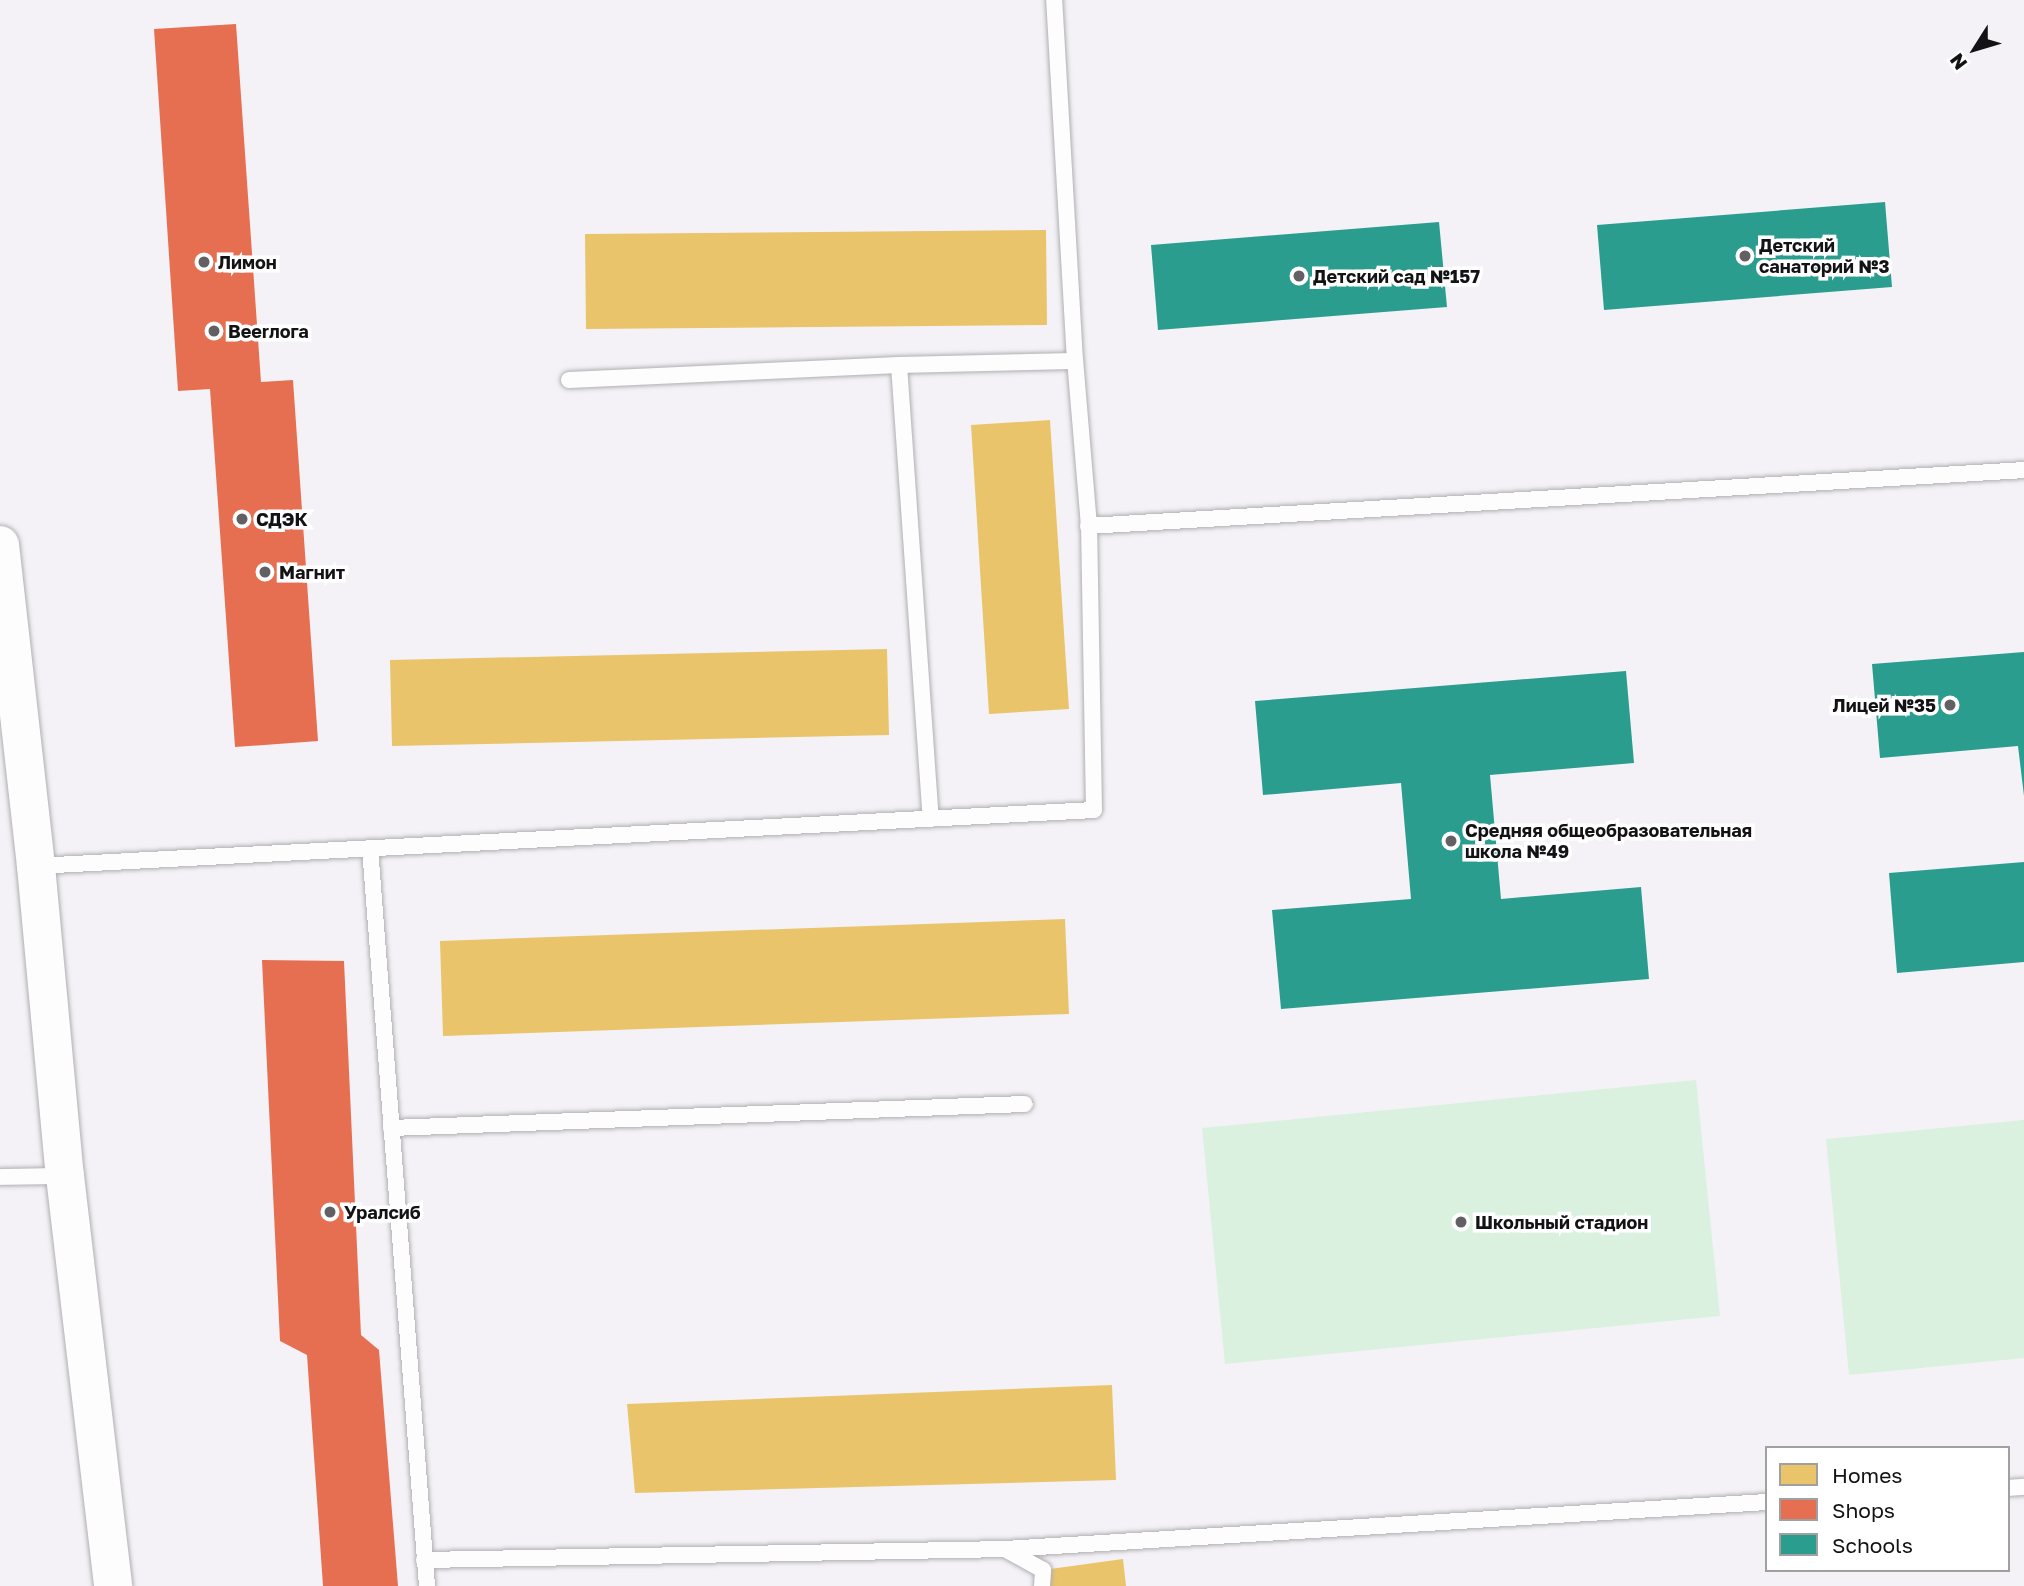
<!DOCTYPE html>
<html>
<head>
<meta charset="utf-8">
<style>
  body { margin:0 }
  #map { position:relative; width:2024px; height:1586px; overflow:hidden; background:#f4f2f7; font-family:"Golos Text",sans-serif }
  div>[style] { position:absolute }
  .green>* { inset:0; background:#daf1df }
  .homes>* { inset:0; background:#e9c46a }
  .shops>* { inset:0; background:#e76f51 }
  .schools>* { inset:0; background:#2a9d8f }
  .roads { filter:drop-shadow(0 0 2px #b0afb2) drop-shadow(0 0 2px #b0afb2) }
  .service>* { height:16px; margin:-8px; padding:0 8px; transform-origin:8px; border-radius:8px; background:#fdfdfe }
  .tertiary>* { height:38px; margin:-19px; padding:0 19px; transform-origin:19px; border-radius:19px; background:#fdfdfe }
  .dots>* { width:19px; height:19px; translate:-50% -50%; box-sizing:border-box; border:4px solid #fff; border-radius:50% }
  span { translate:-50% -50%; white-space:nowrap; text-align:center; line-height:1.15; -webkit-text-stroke:7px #fff; paint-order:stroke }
  .poi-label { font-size:18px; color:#131214; font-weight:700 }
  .left { translate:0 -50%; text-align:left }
  .right { translate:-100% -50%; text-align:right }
  .legend { position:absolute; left:1765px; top:1446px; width:245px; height:126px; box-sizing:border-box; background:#fff; border:2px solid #a1a0a1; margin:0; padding:9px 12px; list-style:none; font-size:21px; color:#131214 }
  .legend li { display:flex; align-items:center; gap:14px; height:35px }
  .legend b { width:35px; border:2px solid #a1a0a1 }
  .north { position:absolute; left:1940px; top:14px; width:70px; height:70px; -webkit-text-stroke:5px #fff; paint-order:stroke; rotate:233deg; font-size:19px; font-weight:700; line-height:28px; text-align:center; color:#131214 }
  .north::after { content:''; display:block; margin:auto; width:24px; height:32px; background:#131214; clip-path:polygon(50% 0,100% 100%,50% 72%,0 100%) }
</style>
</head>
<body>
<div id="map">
  <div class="green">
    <i style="clip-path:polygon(1696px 1080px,1720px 1316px,1225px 1364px,1202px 1128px)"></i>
    <i style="clip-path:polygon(2024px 1120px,2024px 1358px,1849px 1375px,1826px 1139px)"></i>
  </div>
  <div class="homes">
    <i style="clip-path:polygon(1046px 230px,1047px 325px,586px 329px,585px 234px)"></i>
    <i style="clip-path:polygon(1050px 420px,1069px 709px,989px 714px,971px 425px)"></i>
    <i style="clip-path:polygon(887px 649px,889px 735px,392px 746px,390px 660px)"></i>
    <i style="clip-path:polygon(1065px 919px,1069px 1014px,443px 1036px,440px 941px)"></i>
    <i style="clip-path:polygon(1112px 1385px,1116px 1480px,635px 1493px,627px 1404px)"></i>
    <i style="clip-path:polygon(1123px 1559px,1126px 1586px,1044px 1586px,1043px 1570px)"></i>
  </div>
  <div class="shops">
    <i style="clip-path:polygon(236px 24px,261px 382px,293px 380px,318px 741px,235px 747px,210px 389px,178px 391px,154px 29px)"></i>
    <i style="clip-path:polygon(262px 960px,344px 961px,361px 1335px,379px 1350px,398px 1586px,323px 1586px,307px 1355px,280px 1341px)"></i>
  </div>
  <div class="schools">
    <i style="clip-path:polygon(1885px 202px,1892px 287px,1604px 310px,1597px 225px)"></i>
    <i style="clip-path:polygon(1439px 222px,1447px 307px,1158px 330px,1151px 245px)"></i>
    <i style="clip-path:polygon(2024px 652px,2024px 796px,2018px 746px,1880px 758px,1872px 664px)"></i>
    <i style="clip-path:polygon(1626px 671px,1634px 763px,1490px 775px,1501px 899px,1641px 887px,1649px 979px,1281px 1009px,1272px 910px,1411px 899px,1401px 783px,1263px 795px,1255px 701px)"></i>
    <i style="clip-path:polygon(2024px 862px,2024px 962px,1897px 973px,1889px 873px)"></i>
  </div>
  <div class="roads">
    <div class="service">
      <i style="left:899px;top:365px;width:176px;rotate:-1.3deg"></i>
      <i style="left:569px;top:380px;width:330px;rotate:-2.6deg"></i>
      <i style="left:899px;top:365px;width:455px;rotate:86deg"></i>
      <i style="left:1088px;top:526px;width:938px;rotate:-3.42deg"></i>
      <i style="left:370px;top:848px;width:740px;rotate:85.58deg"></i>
      <i style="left:36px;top:866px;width:1059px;rotate:-3.03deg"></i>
      <i style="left:1094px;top:810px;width:284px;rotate:-91deg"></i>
      <i style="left:1089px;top:526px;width:166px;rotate:-94.8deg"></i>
      <i style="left:1075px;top:361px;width:362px;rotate:-93.3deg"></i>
      <i style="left:391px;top:1128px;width:634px;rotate:-2.17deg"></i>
      <i style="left:0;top:1177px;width:65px;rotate:-0.9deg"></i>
      <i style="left:2008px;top:1488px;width:16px;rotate:-4deg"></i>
      <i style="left:424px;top:1560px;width:581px;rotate:-1.08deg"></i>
      <i style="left:1042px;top:1586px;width:16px;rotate:-86deg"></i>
      <i style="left:1043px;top:1570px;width:43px;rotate:-151.1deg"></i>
      <i style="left:1005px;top:1549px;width:763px;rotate:-3.53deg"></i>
    </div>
    <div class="tertiary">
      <i style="left:0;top:545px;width:323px;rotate:83.6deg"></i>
      <i style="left:36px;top:866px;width:311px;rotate:84.7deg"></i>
      <i style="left:65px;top:1176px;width:413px;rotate:83.3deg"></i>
    </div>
  </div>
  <div class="dots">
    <i style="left:1745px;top:256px;background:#626063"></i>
    <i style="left:204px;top:262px;background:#626063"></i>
    <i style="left:1299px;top:276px;background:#626063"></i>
    <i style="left:214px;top:331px;background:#626063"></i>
    <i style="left:242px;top:519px;background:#626063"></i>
    <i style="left:265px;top:572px;background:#626063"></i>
    <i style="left:1950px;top:705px;background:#626063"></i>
    <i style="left:1451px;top:841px;background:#626063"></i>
    <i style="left:330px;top:1212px;background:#626063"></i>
    <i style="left:1461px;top:1222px;background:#626063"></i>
  </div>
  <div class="poi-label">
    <span class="left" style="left:1759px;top:256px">Детский<br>санаторий №3</span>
    <span class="left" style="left:218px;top:262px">Лимон</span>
    <span class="left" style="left:1313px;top:276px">Детский сад №157</span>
    <span class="left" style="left:228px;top:331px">Beerлога</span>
    <span class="left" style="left:256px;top:519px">СДЭК</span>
    <span class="left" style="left:279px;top:572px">Магнит</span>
    <span class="right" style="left:1936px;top:705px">Лицей №35</span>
    <span class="left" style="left:1465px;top:841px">Средняя общеобразовательная<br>школа №49</span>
    <span class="left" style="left:344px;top:1212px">Уралсиб</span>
    <span class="left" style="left:1475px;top:1222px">Школьный стадион</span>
  </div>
  <ul class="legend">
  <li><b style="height:19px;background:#e9c46a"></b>Homes</li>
  <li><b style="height:19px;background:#e76f51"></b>Shops</li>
  <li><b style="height:19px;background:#2a9d8f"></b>Schools</li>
  </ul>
  <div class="north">N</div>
</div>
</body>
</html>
